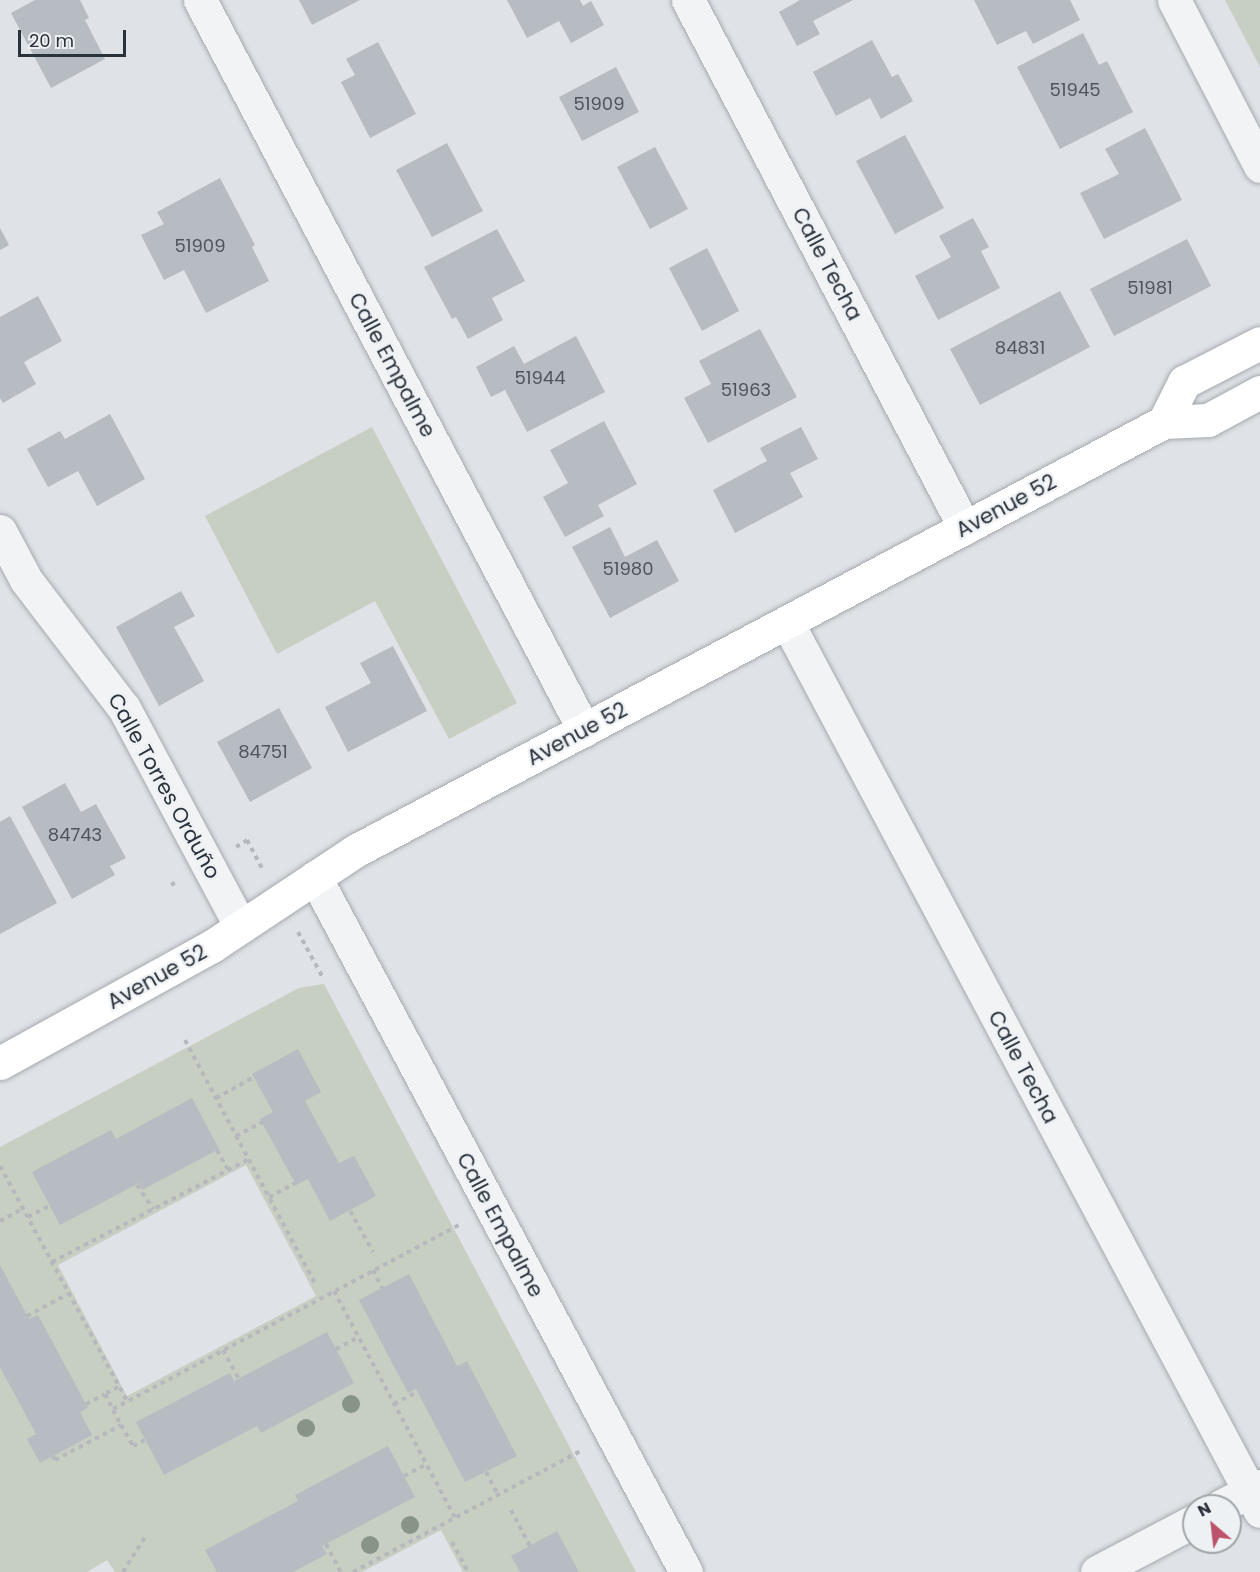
<!DOCTYPE html>
<html>
<head>
<meta charset="utf-8">
<style>
  body { margin:0 }
  #map { position:relative; width:1260px; height:1572px; overflow:hidden; background:#dfe2e6; font-family:Poppins,sans-serif }
  div>[style] { position:absolute }
  .green>* { inset:0; background:#c6cfc1 }
  .building>* { inset:0; background:#b7bcc2 }
  .path>* { height:4px; margin-top:-2px; transform-origin:0; background:repeating-linear-gradient(90deg,#b5b9bd 0 4.5px,transparent 0 9px) }
  .roads { filter:drop-shadow(0 0 2px #a5aaaf) drop-shadow(0 0 2px #a5aaaf) }
  .minor>* { height:33px; margin:-16.5px; padding:0 16.5px; transform-origin:16.5px; border-radius:16.5px; background:#f1f3f5 }
  .major>* { height:33px; margin:-16.5px; padding:0 16.5px; transform-origin:16.5px; border-radius:16.5px; background:#fff }
  .trees>* { width:18px; height:18px; margin:-9px; border-radius:50%; background:#889487 }
  span { translate:-50% -50%; white-space:nowrap; text-align:center; line-height:1.15; -webkit-text-stroke:4.5px #eef1f4; paint-order:stroke }
  .number-label { font-size:18px; color:#4d545d }
  .number-label span { -webkit-text-stroke-width:0 }
  .street-label { font-size:21px; color:#2a323b }
  .north { position:absolute; left:1182px; top:1494px; width:60px; height:60px; box-sizing:border-box; background:#eef1f4; border:2px solid #a0a5aa; border-radius:50%; rotate:332deg; font-size:16px; font-weight:700; line-height:24px; text-align:center; color:#2a323b }
  .north::after { content:''; display:block; margin:auto; width:21px; height:27px; background:#bd526b; clip-path:polygon(50% 0,100% 100%,50% 72%,0 100%) }
  .scale { position:absolute; left:18px; top:30px; width:108px; height:27px; box-sizing:border-box; border:3px solid #2a323b; border-top:0; padding-left:8px; font-size:18px; line-height:21px; white-space:nowrap; color:#2a323b; -webkit-text-stroke:4px #eef1f4; paint-order:stroke }
</style>
</head>
<body>
<div id="map">
  <div class="green">
    <i style="clip-path:polygon(1225px 0,1260px 0,1260px 67px)"></i>
    <i style="clip-path:polygon(372px 427px,517px 703px,449px 739px,375px 601px,277px 654px,205px 516px)"></i>
    <i style="clip-path:polygon(evenodd,324px 984px,636px 1572px,463px 1572px,441px 1530px,362px 1572px,115px 1572px,107px 1560px,87px 1572px,0 1572px,0 1147px,299px 988px,324px 984px,246px 1165px,316px 1296px,127px 1396px,58px 1265px,246px 1165px)"></i>
  </div>
  <div class="building">
    <i style="clip-path:polygon(35px 0,80px 0,89px 18px,85px 20px,105px 59px,51px 88px,11px 13px)"></i>
    <i style="clip-path:polygon(299px 0,360px 0,312px 25px)"></i>
    <i style="clip-path:polygon(507px 0,580px 0,583px 6px,591px 1px,604px 25px,571px 43px,559px 21px,527px 38px)"></i>
    <i style="clip-path:polygon(800px 0,853px 0,813px 21px,820px 34px,797px 46px,779px 12px)"></i>
    <i style="clip-path:polygon(974px 0,1070px 0,1080px 20px,1033px 44px,1026px 31px,997px 45px)"></i>
    <i style="clip-path:polygon(1083px 33px,1099px 65px,1107px 61px,1133px 112px,1060px 149px,1017px 67px)"></i>
    <i style="clip-path:polygon(872px 40px,892px 77px,898px 74px,913px 101px,881px 119px,870px 98px,836px 116px,813px 72px)"></i>
    <i style="clip-path:polygon(378px 42px,416px 114px,370px 138px,341px 82px,355px 75px,346px 59px)"></i>
    <i style="clip-path:polygon(616px 67px,639px 112px,582px 141px,559px 97px)"></i>
    <i style="clip-path:polygon(1145px 128px,1182px 200px,1104px 239px,1080px 193px,1119px 174px,1105px 149px)"></i>
    <i style="clip-path:polygon(905px 135px,944px 208px,895px 234px,856px 161px)"></i>
    <i style="clip-path:polygon(447px 143px,483px 211px,432px 237px,396px 170px)"></i>
    <i style="clip-path:polygon(655px 147px,688px 209px,650px 229px,617px 167px)"></i>
    <i style="clip-path:polygon(220px 178px,255px 245px,252px 247px,269px 281px,206px 313px,184px 270px,164px 280px,141px 235px,164px 224px,157px 212px)"></i>
    <i style="clip-path:polygon(973px 218px,989px 247px,981px 251px,1000px 288px,938px 320px,915px 276px,951px 257px,939px 236px)"></i>
    <i style="clip-path:polygon(0 228px,9px 245px,0 250px)"></i>
    <i style="clip-path:polygon(497px 229px,525px 281px,492px 298px,503px 320px,468px 339px,456px 317px,452px 319px,424px 267px)"></i>
    <i style="clip-path:polygon(1187px 239px,1211px 286px,1114px 336px,1090px 289px)"></i>
    <i style="clip-path:polygon(707px 248px,739px 311px,702px 331px,669px 268px)"></i>
    <i style="clip-path:polygon(1060px 291px,1090px 347px,980px 405px,950px 349px)"></i>
    <i style="clip-path:polygon(38px 296px,62px 341px,24px 362px,36px 384px,3px 403px,0 398px,0 317px)"></i>
    <i style="clip-path:polygon(760px 329px,797px 397px,708px 443px,684px 398px,711px 384px,699px 361px)"></i>
    <i style="clip-path:polygon(576px 336px,605px 392px,527px 432px,505px 390px,491px 397px,476px 367px,514px 346px,524px 364px)"></i>
    <i style="clip-path:polygon(110px 414px,145px 479px,97px 506px,78px 471px,48px 487px,27px 449px,60px 431px,65px 439px)"></i>
    <i style="clip-path:polygon(604px 421px,637px 484px,598px 505px,604px 516px,565px 537px,543px 497px,568px 483px,550px 450px)"></i>
    <i style="clip-path:polygon(801px 427px,818px 459px,790px 473px,803px 497px,735px 533px,713px 490px,767px 461px,760px 448px)"></i>
    <i style="clip-path:polygon(610px 527px,625px 557px,657px 540px,679px 581px,610px 618px,572px 547px)"></i>
    <i style="clip-path:polygon(181px 591px,195px 616px,174px 627px,204px 681px,159px 706px,116px 627px)"></i>
    <i style="clip-path:polygon(393px 646px,427px 711px,348px 752px,325px 707px,371px 683px,360px 663px)"></i>
    <i style="clip-path:polygon(279px 708px,312px 768px,250px 802px,217px 742px)"></i>
    <i style="clip-path:polygon(65px 783px,81px 812px,96px 804px,126px 858px,110px 866px,115px 875px,72px 899px,22px 807px)"></i>
    <i style="clip-path:polygon(10px 816px,57px 903px,0 934px,0 822px)"></i>
    <i style="clip-path:polygon(298px 1049px,321px 1092px,305px 1101px,339px 1163px,354px 1156px,376px 1196px,330px 1221px,308px 1179px,296px 1185px,260px 1119px,273px 1112px,252px 1074px)"></i>
    <i style="clip-path:polygon(192px 1098px,219px 1149px,142px 1190px,139px 1183px,60px 1225px,32px 1172px,111px 1130px,116px 1139px)"></i>
    <i style="clip-path:polygon(0 1265px,29px 1319px,38px 1315px,88px 1408px,80px 1412px,92px 1435px,40px 1463px,27px 1439px,36px 1434px,0 1367px)"></i>
    <i style="clip-path:polygon(409px 1274px,457px 1366px,467px 1361px,517px 1456px,465px 1482px,416px 1389px,408px 1393px,359px 1300px)"></i>
    <i style="clip-path:polygon(327px 1332px,354px 1383px,261px 1433px,257px 1426px,164px 1475px,136px 1422px,230px 1373px,234px 1381px)"></i>
    <i style="clip-path:polygon(388px 1446px,415px 1497px,322px 1546px,327px 1554px,293px 1572px,217px 1572px,205px 1550px,298px 1501px,295px 1495px)"></i>
    <i style="clip-path:polygon(557px 1531px,579px 1572px,520px 1572px,511px 1556px)"></i>
  </div>
  <div class="path">
    <i style="left:236px;top:847px;width:13px;rotate:-32deg"></i>
    <i style="left:247px;top:840px;width:34px;rotate:62deg"></i>
    <i style="left:171px;top:885px;width:8px;rotate:-30deg"></i>
    <i style="left:298px;top:932px;width:50px;rotate:61.4deg"></i>
    <i style="left:185px;top:1040px;width:276px;rotate:61.9deg"></i>
    <i style="left:216px;top:1098px;width:43px;rotate:-28.9deg"></i>
    <i style="left:236px;top:1136px;width:30px;rotate:-28deg"></i>
    <i style="left:217px;top:1150px;width:23px;rotate:61deg"></i>
    <i style="left:0;top:1166px;width:267px;rotate:61.6deg"></i>
    <i style="left:137px;top:1185px;width:29px;rotate:56deg"></i>
    <i style="left:269px;top:1197px;width:30px;rotate:-28deg"></i>
    <i style="left:350px;top:1211px;width:47px;rotate:60.7deg"></i>
    <i style="left:28px;top:1217px;width:24px;rotate:-28deg"></i>
    <i style="left:0;top:1221px;width:26px;rotate:-28deg"></i>
    <i style="left:52px;top:1262px;width:222px;rotate:-27.6deg"></i>
    <i style="left:373px;top:1270px;width:20px;rotate:63deg"></i>
    <i style="left:334px;top:1291px;width:257px;rotate:61.9deg"></i>
    <i style="left:27px;top:1316px;width:47px;rotate:-28.2deg"></i>
    <i style="left:336px;top:1349px;width:26px;rotate:-28deg"></i>
    <i style="left:223px;top:1350px;width:33px;rotate:61deg"></i>
    <i style="left:118px;top:1387px;width:15px;rotate:152deg"></i>
    <i style="left:105px;top:1394px;width:35px;rotate:63deg"></i>
    <i style="left:86px;top:1404px;width:21px;rotate:-28deg"></i>
    <i style="left:394px;top:1404px;width:26px;rotate:-28deg"></i>
    <i style="left:113px;top:1409px;width:394px;rotate:-28deg"></i>
    <i style="left:53px;top:1456px;width:4px;rotate:63deg"></i>
    <i style="left:55px;top:1460px;width:75px;rotate:-27.9deg"></i>
    <i style="left:121px;top:1425px;width:24px;rotate:60deg"></i>
    <i style="left:133px;top:1446px;width:13px;rotate:-27deg"></i>
    <i style="left:486px;top:1472px;width:26px;rotate:62deg"></i>
    <i style="left:404px;top:1476px;width:26px;rotate:-28deg"></i>
    <i style="left:511px;top:1510px;width:41px;rotate:62.2deg"></i>
    <i style="left:452px;top:1542px;width:34px;rotate:62deg"></i>
    <i style="left:326px;top:1544px;width:32px;rotate:62deg"></i>
    <i style="left:123px;top:1572px;width:41px;rotate:-57.8deg"></i>
    <i style="left:353px;top:1572px;width:258px;rotate:-28deg"></i>
  </div>
  <div class="roads">
    <div class="minor">
      <i style="left:200px;top:0;width:825px;rotate:62.25deg"></i>
      <i style="left:688px;top:0;width:596px;rotate:62.32deg"></i>
      <i style="left:1174px;top:0;width:187px;rotate:62.6deg"></i>
      <i style="left:0;top:531px;width:55px;rotate:62deg"></i>
      <i style="left:26px;top:580px;width:161px;rotate:52.6deg"></i>
      <i style="left:124px;top:708px;width:248px;rotate:61.9deg"></i>
      <i style="left:787px;top:622px;width:1007px;rotate:61.98deg"></i>
      <i style="left:315px;top:877px;width:788px;rotate:61.91deg"></i>
      <i style="left:1221px;top:1506px;width:44px;rotate:-27.1deg"></i>
      <i style="left:1097px;top:1572px;width:110px;rotate:-27.7deg"></i>
    </div>
    <div class="major">
      <i style="left:1164px;top:422px;width:45px;rotate:-63.4deg"></i>
      <i style="left:1184px;top:382px;width:85px;rotate:-27.2deg"></i>
      <i style="left:0;top:1063px;width:242px;rotate:-28.9deg"></i>
      <i style="left:212px;top:946px;width:172px;rotate:-33.6deg"></i>
      <i style="left:355px;top:851px;width:916px;rotate:-27.94deg"></i>
      <i style="left:1164px;top:422px;width:44px;rotate:-2.6deg"></i>
      <i style="left:1208px;top:420px;width:59px;rotate:-28.3deg"></i>
    </div>
  </div>
  <div class="trees">
    <i style="left:351px;top:1404px"></i>
    <i style="left:306px;top:1428px"></i>
    <i style="left:410px;top:1525px"></i>
    <i style="left:370px;top:1545px"></i>
  </div>
  <div class="number-label">
    <span style="left:1075px;top:90px">51945</span>
    <span style="left:599px;top:104px">51909</span>
    <span style="left:200px;top:246px">51909</span>
    <span style="left:1150px;top:288px">51981</span>
    <span style="left:1020px;top:348px">84831</span>
    <span style="left:540px;top:378px">51944</span>
    <span style="left:746px;top:390px">51963</span>
    <span style="left:628px;top:569px">51980</span>
    <span style="left:263px;top:752px">84751</span>
    <span style="left:75px;top:835px">84743</span>
  </div>
  <div class="street-label">
    <span style="left:827px;top:264px;rotate:62deg">Calle Techa</span>
    <span style="left:392px;top:365px;rotate:62deg">Calle Empalme</span>
    <span style="left:1006px;top:506px;rotate:-28deg">Avenue 52</span>
    <span style="left:577px;top:734px;rotate:-28deg">Avenue 52</span>
    <span style="left:164px;top:786px;rotate:61deg">Calle Torres Orduño</span>
    <span style="left:157px;top:977px;rotate:-29deg">Avenue 52</span>
    <span style="left:1023px;top:1067px;rotate:62deg">Calle Techa</span>
    <span style="left:500px;top:1225px;rotate:62deg">Calle Empalme</span>
  </div>
  <div class="north">N</div>
  <div class="scale">20 m</div>
</div>
</body>
</html>
